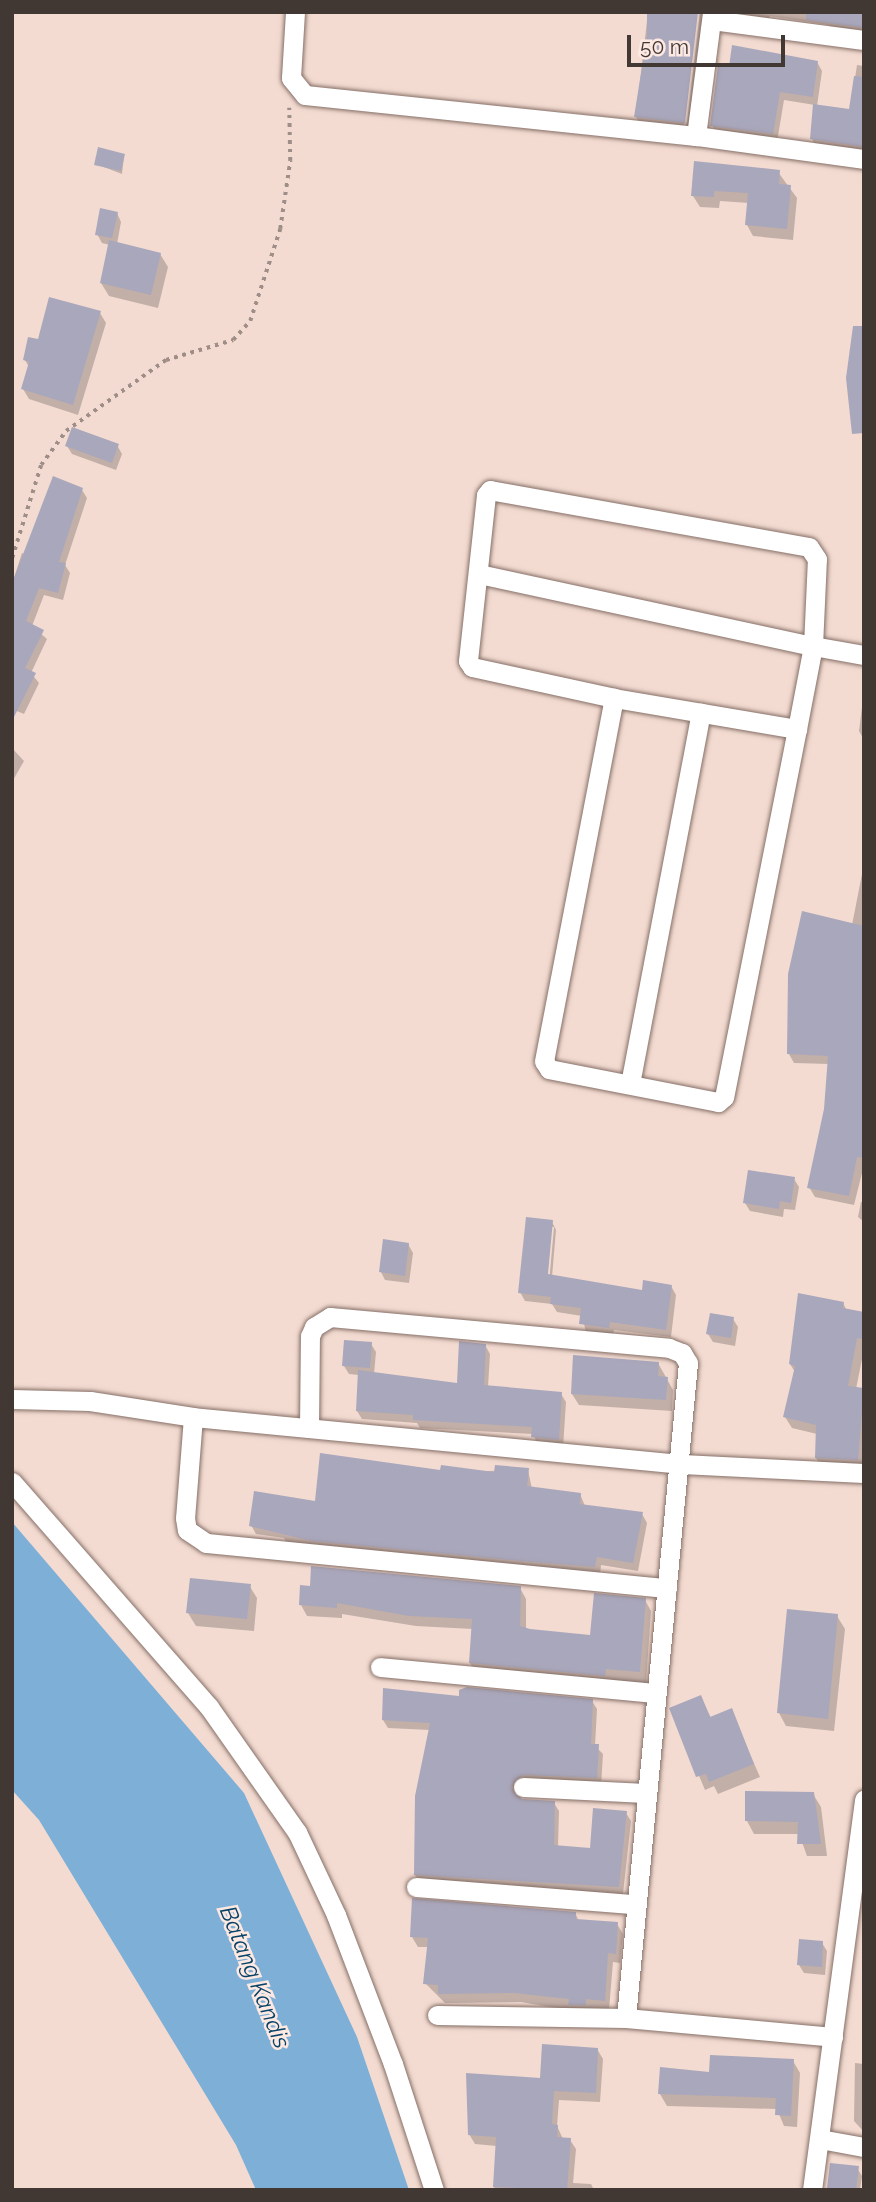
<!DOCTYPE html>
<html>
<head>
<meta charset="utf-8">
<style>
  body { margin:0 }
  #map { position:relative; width:876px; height:2202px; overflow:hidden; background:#f3dbd1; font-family:Raleway,sans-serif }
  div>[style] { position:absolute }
  .water>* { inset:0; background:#7eafd7 }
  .shadow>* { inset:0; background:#0003 }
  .building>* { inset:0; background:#a9a7bc }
  .path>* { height:3.5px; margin-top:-1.75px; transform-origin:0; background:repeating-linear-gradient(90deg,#9f8e87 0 3.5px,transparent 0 8.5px) }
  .roads { filter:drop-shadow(0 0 2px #856f67) drop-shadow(0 0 2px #856f67) }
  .minor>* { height:19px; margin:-9.5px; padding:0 9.5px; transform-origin:9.5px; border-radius:9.5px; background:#fff }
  span { translate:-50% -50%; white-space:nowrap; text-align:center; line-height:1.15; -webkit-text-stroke:5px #fde9e2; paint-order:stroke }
  .water-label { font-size:23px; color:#054268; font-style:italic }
  .frame { position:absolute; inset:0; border:14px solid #413834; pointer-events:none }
  .scale { position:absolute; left:627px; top:35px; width:158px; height:32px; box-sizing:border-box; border:4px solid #413834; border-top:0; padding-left:9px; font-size:21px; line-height:24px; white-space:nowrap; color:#413834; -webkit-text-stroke:5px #fde9e2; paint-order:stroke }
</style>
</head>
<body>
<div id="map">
  <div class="water">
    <i style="clip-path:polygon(12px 1522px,244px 1793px,357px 2037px,409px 2190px,256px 2190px,236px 2145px,39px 1820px,12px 1790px)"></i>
  </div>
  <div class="shadow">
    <i style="clip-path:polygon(648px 12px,696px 12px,683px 131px,641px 126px,636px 117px)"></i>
    <i style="clip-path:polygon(700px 12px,704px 12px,690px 132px,686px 131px)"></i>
    <i style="clip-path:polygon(728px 12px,864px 12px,864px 37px,833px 32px,829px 25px,770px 16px,769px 21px)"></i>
    <i style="clip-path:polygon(817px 62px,822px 71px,817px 106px,850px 111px,857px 65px,864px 66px,864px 154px,816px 147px,812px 139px,815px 105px,784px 100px,777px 142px,716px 134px,712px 125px,730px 69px)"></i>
    <i style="clip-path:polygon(124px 156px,122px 174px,96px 164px)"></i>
    <i style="clip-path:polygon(778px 172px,797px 198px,793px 240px,753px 236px,747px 225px,749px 203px,720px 201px,719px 208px,700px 207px,693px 196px)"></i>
    <i style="clip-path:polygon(117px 213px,121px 222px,117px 244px,160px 254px,168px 267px,158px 308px,109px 296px,101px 283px,110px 245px,102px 243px,97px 234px)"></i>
    <i style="clip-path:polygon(100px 313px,106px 323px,78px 415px,29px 399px,23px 389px,29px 367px,25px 360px,39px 341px)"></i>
    <i style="clip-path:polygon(864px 432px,864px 471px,862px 468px)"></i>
    <i style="clip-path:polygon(117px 445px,122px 454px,116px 470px,72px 454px,67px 446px)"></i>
    <i style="clip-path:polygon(82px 490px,87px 498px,65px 565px,70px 573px,63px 600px,44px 595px,32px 626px,47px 639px,31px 673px,39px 683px,24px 714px,12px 709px,12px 584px,22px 553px,26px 555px)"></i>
    <i style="clip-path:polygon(863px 699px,864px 699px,864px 740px,859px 731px)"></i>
    <i style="clip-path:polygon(12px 748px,24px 761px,12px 782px)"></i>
    <i style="clip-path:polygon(862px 830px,864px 1165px,854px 1205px,815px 1197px,809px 1187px,826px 1110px,829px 1064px,794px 1063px,789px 1054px,852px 925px,862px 874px)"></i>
    <i style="clip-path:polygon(794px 1179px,799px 1187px,795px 1210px,784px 1209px,783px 1217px,750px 1211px,745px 1203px)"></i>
    <i style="clip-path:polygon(861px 1202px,864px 1202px,864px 1222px,858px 1217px)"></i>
    <i style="clip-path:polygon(evenodd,552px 1222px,556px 1230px,552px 1277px,643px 1292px,671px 1286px,676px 1295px,671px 1337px,614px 1330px,613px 1335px,586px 1332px,582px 1316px,557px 1312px,552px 1304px,525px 1301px,520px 1292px,552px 1222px,550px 1227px,554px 1227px,549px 1283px,545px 1283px,550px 1227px)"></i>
    <i style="clip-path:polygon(408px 1244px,413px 1253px,409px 1283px,385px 1280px,381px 1272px)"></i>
    <i style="clip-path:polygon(843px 1303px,847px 1311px,864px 1314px,864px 1349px,856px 1389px,864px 1389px,864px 1472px,823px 1470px,816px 1458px,817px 1434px,792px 1428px,785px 1417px,795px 1372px,790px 1364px)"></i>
    <i style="clip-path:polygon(733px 1319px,738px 1327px,735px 1346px,713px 1342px,708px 1334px)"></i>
    <i style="clip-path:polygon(371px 1344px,376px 1352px,374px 1374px,458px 1385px,485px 1345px,490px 1354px,488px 1387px,561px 1394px,566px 1402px,563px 1448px,538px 1445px,533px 1434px,420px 1428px,417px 1423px,362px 1419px,357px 1411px,359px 1375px,349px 1374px,344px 1366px)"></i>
    <i style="clip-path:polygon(658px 1363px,673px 1390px,672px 1411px,579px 1405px,572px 1394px)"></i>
    <i style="clip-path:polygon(528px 1470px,532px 1489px,580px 1494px,585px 1506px,642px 1514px,647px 1523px,638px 1571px,601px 1565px,600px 1575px,287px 1543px,284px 1538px,256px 1534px,251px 1525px,316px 1503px,442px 1472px)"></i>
    <i style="clip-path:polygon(249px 1585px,257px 1598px,254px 1631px,196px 1626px,188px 1613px)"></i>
    <i style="clip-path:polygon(520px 1588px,526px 1599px,526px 1630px,591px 1637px,645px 1600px,651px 1611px,646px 1683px,477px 1674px,470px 1663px,473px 1629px,416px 1626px,342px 1614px,342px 1618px,307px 1616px,301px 1605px)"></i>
    <i style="clip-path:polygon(837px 1616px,845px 1629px,834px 1731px,786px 1726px,779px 1713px)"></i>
    <i style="clip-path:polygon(701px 1697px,711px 1718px,731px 1711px,760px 1777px,718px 1794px,714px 1786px,705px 1790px,671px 1709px)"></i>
    <i style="clip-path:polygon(461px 1698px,592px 1701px,597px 1709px,595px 1746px,603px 1754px,601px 1786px,516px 1795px,521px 1801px,554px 1803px,559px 1811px,558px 1847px,591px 1850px,626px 1813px,631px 1821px,623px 1894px,420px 1883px,415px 1875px,430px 1730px,388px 1728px,383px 1720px)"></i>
    <i style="clip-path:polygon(813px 1794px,821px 1807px,827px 1856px,807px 1856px,799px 1834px,754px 1834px,747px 1821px)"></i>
    <i style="clip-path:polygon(575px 1913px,579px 1921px,617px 1924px,623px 1934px,620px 1963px,613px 1962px,609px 2010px,590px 2014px,521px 2002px,445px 2003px,425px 1983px,428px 1947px,418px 1947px,412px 1937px)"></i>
    <i style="clip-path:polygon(822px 1943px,827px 1951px,825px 1975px,804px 1973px,799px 1965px)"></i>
    <i style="clip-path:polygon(864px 1992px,864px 2026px,862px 2022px)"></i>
    <i style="clip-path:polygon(597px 2049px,603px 2059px,600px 2102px,559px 2100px,557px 2126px,563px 2139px,570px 2140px,576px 2149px,573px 2183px,591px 2184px,594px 2190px,494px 2190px,497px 2146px,475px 2144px,469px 2134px,542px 2080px)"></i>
    <i style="clip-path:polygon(793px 2061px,800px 2073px,797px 2127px,784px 2126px,777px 2109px,667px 2106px,660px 2094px)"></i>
    <i style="clip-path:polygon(855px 2063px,864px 2064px,864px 2132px,854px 2121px)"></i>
    <i style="clip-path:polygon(857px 2168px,862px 2176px,860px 2190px,830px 2190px)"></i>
  </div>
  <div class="building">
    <i style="clip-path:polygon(647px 12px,698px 12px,685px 123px,634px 117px,647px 35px)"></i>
    <i style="clip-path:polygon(806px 12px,864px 12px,864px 28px,806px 20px)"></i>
    <i style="clip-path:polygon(732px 45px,818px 61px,813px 97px,780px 92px,773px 134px,710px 126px,718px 65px,729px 67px)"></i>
    <i style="clip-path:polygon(854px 76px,864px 77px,864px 147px,810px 139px,813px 104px,849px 109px)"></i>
    <i style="clip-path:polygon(98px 147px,125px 154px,121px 171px,94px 165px)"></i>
    <i style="clip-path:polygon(694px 161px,780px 170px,779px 184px,791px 185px,787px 229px,745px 225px,748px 193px,714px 191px,714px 197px,691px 196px)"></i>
    <i style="clip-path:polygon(100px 208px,118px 212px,112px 238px,95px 235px)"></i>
    <i style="clip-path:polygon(109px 240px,161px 253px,151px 295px,100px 283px)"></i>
    <i style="clip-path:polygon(49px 297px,101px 311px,73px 405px,21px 389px,29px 362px,23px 360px,28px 337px,38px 339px)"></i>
    <i style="clip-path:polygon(853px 326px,864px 326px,864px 433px,852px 434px,846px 378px)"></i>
    <i style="clip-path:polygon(72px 427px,119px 444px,112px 463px,65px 446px)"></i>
    <i style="clip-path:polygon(53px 476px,83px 488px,59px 562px,66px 563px,58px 593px,39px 588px,26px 621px,44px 630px,25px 668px,36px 673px,12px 721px,12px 583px)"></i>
    <i style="clip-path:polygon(802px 911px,864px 926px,864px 1158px,857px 1157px,849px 1196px,807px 1188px,824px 1109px,828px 1056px,787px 1054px,788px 974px)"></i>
    <i style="clip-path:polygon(748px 1170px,795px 1177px,791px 1203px,780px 1201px,779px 1209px,743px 1203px)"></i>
    <i style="clip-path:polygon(526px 1217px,553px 1220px,548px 1274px,642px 1290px,643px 1280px,672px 1285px,666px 1330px,610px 1322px,609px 1328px,579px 1324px,581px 1308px,550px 1304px,551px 1297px,518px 1293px)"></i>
    <i style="clip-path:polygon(383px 1239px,409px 1243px,405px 1276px,379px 1272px)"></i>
    <i style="clip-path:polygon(798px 1293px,844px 1302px,843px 1308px,864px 1312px,864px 1339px,857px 1338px,848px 1386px,864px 1388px,858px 1460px,815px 1458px,816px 1425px,783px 1417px,795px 1366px,789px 1364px)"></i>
    <i style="clip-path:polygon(710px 1313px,734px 1317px,731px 1338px,706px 1334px)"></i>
    <i style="clip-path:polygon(344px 1340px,372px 1342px,370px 1368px,342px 1366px)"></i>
    <i style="clip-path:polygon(459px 1341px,486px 1344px,484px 1385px,562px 1392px,559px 1440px,531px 1437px,532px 1427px,413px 1420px,413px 1415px,356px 1411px,358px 1370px,457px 1383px)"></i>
    <i style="clip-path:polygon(573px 1355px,659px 1362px,658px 1376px,668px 1377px,666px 1400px,571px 1394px)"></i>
    <i style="clip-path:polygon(320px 1453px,440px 1470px,441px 1465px,494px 1472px,495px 1465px,529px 1468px,527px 1486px,581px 1493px,580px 1504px,643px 1512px,633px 1563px,597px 1557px,595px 1567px,521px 1561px,312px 1541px,249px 1526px,254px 1491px,315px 1501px)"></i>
    <i style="clip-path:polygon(311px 1566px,521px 1586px,520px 1626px,530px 1629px,590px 1635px,594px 1593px,646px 1598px,640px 1672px,606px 1669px,605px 1676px,469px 1663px,472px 1619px,409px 1616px,337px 1603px,337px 1608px,299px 1605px,300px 1585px,310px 1586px)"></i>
    <i style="clip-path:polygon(190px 1578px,251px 1584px,247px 1619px,186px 1613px)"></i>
    <i style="clip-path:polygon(787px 1609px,838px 1614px,828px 1719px,777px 1713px)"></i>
    <i style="clip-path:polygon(467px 1687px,593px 1699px,591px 1744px,599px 1744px,597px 1778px,523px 1775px,511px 1787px,522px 1799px,555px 1801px,554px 1845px,590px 1848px,593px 1808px,627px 1811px,619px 1887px,414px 1875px,415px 1796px,430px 1723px,382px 1720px,383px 1688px,459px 1696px,459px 1690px)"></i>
    <i style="clip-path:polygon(701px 1695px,710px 1717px,732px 1708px,754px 1764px,709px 1782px,706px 1774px,696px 1777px,669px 1708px)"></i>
    <i style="clip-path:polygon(745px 1791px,814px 1792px,821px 1844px,797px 1844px,798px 1822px,745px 1821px)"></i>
    <i style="clip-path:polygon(412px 1898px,576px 1912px,576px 1919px,618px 1922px,616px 1954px,608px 1953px,605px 2001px,586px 1999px,586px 2005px,568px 2005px,569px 1999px,514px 1993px,438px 1994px,438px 1985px,423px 1984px,428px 1938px,410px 1937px)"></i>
    <i style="clip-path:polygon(799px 1939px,823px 1941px,822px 1967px,797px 1965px)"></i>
    <i style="clip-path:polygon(542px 2044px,598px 2048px,596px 2093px,554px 2091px,552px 2124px,558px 2125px,557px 2137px,571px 2138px,567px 2190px,493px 2187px,496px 2137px,468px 2135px,466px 2073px,540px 2078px)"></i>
    <i style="clip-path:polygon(710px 2055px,794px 2059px,791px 2116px,775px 2115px,776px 2098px,658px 2094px,660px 2067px,709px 2072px)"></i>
    <i style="clip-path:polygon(830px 2163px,859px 2166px,856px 2190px,827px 2188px)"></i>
  </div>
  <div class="path">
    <i style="left:12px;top:558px;width:97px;rotate:-72.7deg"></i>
    <i style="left:41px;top:465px;width:42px;rotate:-53.7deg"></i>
    <i style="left:66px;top:431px;width:123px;rotate:-35.4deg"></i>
    <i style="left:166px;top:360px;width:70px;rotate:-16.6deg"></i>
    <i style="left:233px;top:340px;width:25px;rotate:-48deg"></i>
    <i style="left:250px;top:321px;width:97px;rotate:-71.9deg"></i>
    <i style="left:280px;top:229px;width:69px;rotate:-81.6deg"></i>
    <i style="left:290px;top:161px;width:53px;rotate:-91.1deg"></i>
  </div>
  <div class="roads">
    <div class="minor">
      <i style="left:295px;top:12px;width:66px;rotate:93.5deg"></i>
      <i style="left:291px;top:78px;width:22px;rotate:51deg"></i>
      <i style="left:305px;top:95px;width:393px;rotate:6deg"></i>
      <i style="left:696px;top:136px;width:170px;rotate:7.8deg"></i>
      <i style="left:712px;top:20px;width:153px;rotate:7.5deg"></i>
      <i style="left:696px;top:136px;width:125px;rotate:-82.6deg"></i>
      <i style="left:479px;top:574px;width:342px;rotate:12.2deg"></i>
      <i style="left:813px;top:646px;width:87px;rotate:-87.4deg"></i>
      <i style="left:817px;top:559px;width:14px;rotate:-124deg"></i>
      <i style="left:809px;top:547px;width:324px;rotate:-169.9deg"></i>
      <i style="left:490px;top:490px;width:6px;rotate:129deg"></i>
      <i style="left:486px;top:495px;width:167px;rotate:96.2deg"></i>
      <i style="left:468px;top:661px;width:7px;rotate:56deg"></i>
      <i style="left:472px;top:667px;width:145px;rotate:12.3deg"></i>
      <i style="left:797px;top:729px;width:375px;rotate:101.2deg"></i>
      <i style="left:724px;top:1097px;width:8px;rotate:140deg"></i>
      <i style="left:718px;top:1102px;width:172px;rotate:-169deg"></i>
      <i style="left:549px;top:1069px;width:9px;rotate:-122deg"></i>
      <i style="left:544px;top:1061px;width:370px;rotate:-79.1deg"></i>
      <i style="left:614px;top:698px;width:186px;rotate:9.6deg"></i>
      <i style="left:797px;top:729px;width:85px;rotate:-79.1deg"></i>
      <i style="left:813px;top:646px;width:52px;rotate:10deg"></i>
      <i style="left:630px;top:1084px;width:378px;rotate:-79.2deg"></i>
      <i style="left:12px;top:1399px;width:78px;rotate:1.5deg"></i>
      <i style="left:90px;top:1401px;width:104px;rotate:8.8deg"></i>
      <i style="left:193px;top:1417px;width:490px;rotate:5.5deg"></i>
      <i style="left:681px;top:1464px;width:183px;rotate:2.8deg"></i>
      <i style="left:193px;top:1417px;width:101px;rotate:94.5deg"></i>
      <i style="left:185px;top:1518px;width:12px;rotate:81deg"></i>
      <i style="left:187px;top:1530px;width:23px;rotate:34deg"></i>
      <i style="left:206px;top:1543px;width:463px;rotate:5.6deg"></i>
      <i style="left:309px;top:1428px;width:92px;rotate:-89.4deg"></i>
      <i style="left:310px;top:1336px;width:10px;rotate:-66deg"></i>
      <i style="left:314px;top:1327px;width:19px;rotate:-32deg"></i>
      <i style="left:330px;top:1317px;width:340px;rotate:5.2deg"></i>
      <i style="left:669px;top:1348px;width:14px;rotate:21deg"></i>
      <i style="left:682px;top:1353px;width:12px;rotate:59deg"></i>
      <i style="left:688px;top:1363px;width:658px;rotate:95.41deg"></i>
      <i style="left:12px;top:1482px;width:299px;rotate:48.8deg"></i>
      <i style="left:209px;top:1707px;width:153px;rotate:54.9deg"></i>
      <i style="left:297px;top:1832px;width:92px;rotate:64.8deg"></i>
      <i style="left:336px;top:1915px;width:160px;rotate:69.1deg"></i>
      <i style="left:393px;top:2064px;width:133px;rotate:72deg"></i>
      <i style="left:380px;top:1667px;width:277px;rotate:5.4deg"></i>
      <i style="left:523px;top:1787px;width:123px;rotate:2.8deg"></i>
      <i style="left:416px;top:1887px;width:219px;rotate:4.5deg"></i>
      <i style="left:437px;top:2015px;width:189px;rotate:0.9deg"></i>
      <i style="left:626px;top:2018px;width:208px;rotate:5.2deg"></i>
      <i style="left:820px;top:2139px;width:45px;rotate:10.3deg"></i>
      <i style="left:812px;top:2190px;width:394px;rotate:-82.4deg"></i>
    </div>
  </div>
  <div class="water-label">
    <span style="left:255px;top:1977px;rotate:68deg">Batang Kandis</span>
  </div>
  <div class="frame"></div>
  <div class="scale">50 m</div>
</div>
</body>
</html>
